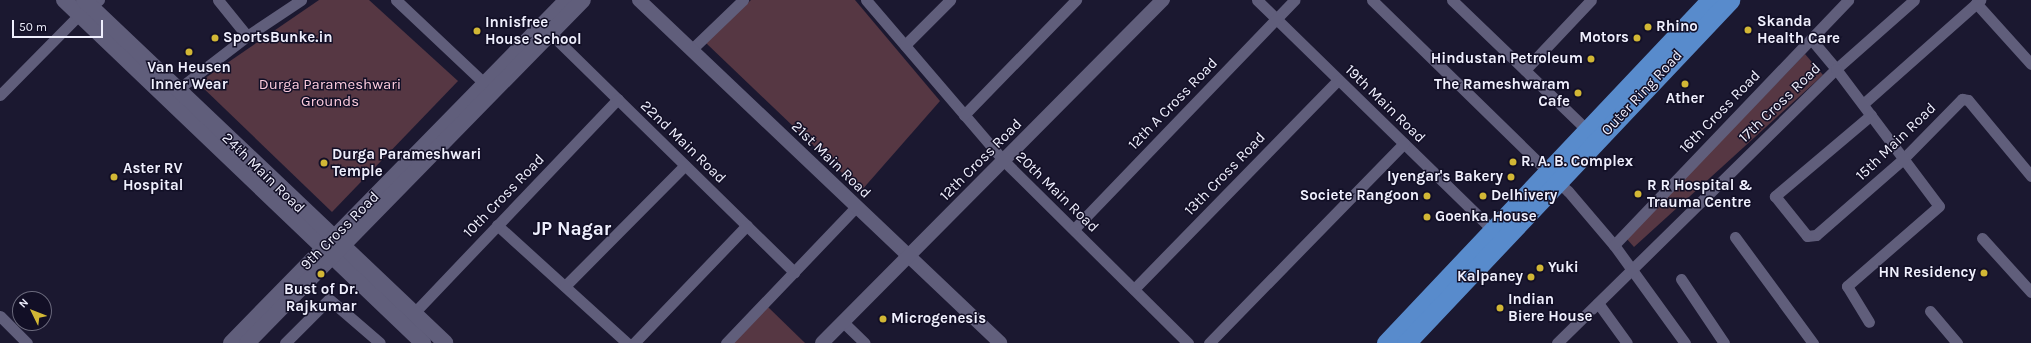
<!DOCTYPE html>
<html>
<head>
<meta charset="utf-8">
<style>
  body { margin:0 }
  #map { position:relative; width:2031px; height:343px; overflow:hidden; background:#1b1830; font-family:Karla,sans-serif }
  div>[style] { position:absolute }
  .green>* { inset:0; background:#563743 }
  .minor>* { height:11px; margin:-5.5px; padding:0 5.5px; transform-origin:5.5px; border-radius:5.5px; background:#605e7b }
  .tertiary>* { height:14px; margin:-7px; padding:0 7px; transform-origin:7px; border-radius:7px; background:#605e7b }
  .secondary>* { height:16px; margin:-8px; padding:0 8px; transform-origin:8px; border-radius:8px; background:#605e7b }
  .trunk>* { height:19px; margin:-9.5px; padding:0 9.5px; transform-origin:9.5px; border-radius:9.5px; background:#588bcc }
  .dots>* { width:11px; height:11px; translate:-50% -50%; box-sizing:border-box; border:2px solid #120f26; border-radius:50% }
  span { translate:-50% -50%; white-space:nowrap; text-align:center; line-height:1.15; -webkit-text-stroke:3px #120f26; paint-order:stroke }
  .poi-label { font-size:15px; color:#efeffd; font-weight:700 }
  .left { translate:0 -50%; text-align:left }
  .right { translate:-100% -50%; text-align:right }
  .park-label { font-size:15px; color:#fccbdd }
  .street-label { font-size:15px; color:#efeffd }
  .district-label { font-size:19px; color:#efeffd; font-weight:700 }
  .north { position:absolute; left:12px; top:291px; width:40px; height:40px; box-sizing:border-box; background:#120f26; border:1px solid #6a697c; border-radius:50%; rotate:313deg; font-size:11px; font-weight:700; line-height:16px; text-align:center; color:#efeffd }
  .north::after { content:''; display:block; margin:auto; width:14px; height:18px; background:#d2b735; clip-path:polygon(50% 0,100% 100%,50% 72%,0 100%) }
  .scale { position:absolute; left:12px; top:20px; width:91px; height:18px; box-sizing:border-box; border:2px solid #efeffd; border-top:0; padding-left:5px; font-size:12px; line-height:14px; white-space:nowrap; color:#efeffd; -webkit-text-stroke:3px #120f26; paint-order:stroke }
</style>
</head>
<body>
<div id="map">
  <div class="green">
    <i style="clip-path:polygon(319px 0,369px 0,458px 81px,332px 212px,198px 83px)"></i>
    <i style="clip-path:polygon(751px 0,855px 0,940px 101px,861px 191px,706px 43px)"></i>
    <i style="clip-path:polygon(1805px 54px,1823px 75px,1634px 247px,1626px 238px)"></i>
    <i style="clip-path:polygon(768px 307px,805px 343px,733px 343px)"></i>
  </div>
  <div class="minor">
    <i style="left:218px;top:0;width:46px;rotate:51.1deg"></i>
    <i style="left:396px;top:0;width:122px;rotate:43.3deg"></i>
    <i style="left:866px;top:0;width:212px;rotate:49.4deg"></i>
    <i style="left:1004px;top:161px;width:259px;rotate:44.7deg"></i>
    <i style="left:1257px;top:0;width:330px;rotate:44.3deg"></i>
    <i style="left:1372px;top:0;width:274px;rotate:44.3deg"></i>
    <i style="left:1568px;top:191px;width:71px;rotate:49.6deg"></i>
    <i style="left:1614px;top:245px;width:121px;rotate:54.1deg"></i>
    <i style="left:1452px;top:0;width:187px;rotate:43.9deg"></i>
    <i style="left:1976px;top:3px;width:82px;rotate:48deg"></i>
    <i style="left:550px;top:33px;width:342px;rotate:44.4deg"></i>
    <i style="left:1811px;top:39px;width:39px;rotate:50deg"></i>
    <i style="left:1836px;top:69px;width:104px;rotate:-41.5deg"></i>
    <i style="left:905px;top:45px;width:64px;rotate:-45deg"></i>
    <i style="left:692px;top:49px;width:71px;rotate:-43.9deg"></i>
    <i style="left:1525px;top:70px;width:96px;rotate:-46.7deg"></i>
    <i style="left:177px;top:90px;width:88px;rotate:-37.6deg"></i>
    <i style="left:247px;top:36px;width:65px;rotate:-33.7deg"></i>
    <i style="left:0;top:95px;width:112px;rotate:-45.4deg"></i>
    <i style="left:79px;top:15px;width:25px;rotate:-37deg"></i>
    <i style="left:1863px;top:104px;width:157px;rotate:-41.6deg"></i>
    <i style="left:964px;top:115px;width:161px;rotate:-45.8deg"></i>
    <i style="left:1871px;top:115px;width:126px;rotate:139.8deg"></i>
    <i style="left:1775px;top:196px;width:51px;rotate:51.3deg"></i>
    <i style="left:1807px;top:236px;width:9px;rotate:-6deg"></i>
    <i style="left:1816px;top:235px;width:114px;rotate:-41.1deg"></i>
    <i style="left:1902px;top:160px;width:86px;rotate:-45.5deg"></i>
    <i style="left:1962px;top:99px;width:6px;rotate:9deg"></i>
    <i style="left:1968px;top:100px;width:99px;rotate:50.3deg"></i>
    <i style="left:497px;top:225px;width:176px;rotate:42.2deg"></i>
    <i style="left:1074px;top:229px;width:318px;rotate:-46.1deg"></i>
    <i style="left:1735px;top:237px;width:132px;rotate:53.7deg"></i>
    <i style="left:1982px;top:238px;width:73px;rotate:47.8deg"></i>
    <i style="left:1614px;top:245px;width:339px;rotate:-46.3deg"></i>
    <i style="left:1681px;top:279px;width:77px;rotate:56.1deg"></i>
    <i style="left:565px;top:286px;width:170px;rotate:-45.2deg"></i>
    <i style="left:1134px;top:289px;width:292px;rotate:-45.7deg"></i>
    <i style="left:1598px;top:303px;width:49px;rotate:54.1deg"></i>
    <i style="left:1930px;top:311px;width:42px;rotate:49.8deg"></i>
    <i style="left:413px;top:314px;width:297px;rotate:-46.4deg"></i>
    <i style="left:0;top:316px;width:38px;rotate:45deg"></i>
    <i style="left:843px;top:322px;width:30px;rotate:44deg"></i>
    <i style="left:285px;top:343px;width:62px;rotate:-45deg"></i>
    <i style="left:329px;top:299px;width:67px;rotate:40.8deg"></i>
    <i style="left:634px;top:343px;width:163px;rotate:-46.2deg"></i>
    <i style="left:726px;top:343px;width:187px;rotate:-46.3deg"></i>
    <i style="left:1209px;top:343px;width:279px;rotate:-45.7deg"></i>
    <i style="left:1557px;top:343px;width:391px;rotate:-44.5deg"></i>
    <i style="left:1836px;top:69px;width:171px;rotate:53.1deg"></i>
    <i style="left:1939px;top:206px;width:122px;rotate:139deg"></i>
    <i style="left:1847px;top:286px;width:42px;rotate:58.6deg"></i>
  </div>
  <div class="tertiary">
    <i style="left:639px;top:0;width:498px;rotate:43.5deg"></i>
    <i style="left:822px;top:343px;width:484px;rotate:-45.2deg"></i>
  </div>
  <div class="secondary">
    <i style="left:64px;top:0;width:497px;rotate:43.7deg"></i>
    <i style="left:84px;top:0;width:498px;rotate:43.5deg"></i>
    <i style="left:231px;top:343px;width:480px;rotate:-45.6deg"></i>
    <i style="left:247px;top:343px;width:480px;rotate:-45.6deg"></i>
  </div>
  <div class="trunk">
    <i style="left:1386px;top:343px;width:472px;rotate:-46.6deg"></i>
    <i style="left:1406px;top:343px;width:472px;rotate:-46.6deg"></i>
  </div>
  <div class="dots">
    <i style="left:1648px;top:27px;background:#d2b735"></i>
    <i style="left:1748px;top:30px;background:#d2b735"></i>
    <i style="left:477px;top:31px;background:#d2b735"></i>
    <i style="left:215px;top:38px;background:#d2b735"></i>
    <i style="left:1637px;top:38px;background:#d2b735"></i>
    <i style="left:189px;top:52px;background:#d2b735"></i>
    <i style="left:1591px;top:59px;background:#d2b735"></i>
    <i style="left:1685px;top:84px;background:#d2b735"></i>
    <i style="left:1578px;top:93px;background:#d2b735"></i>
    <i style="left:1513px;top:162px;background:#d2b735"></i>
    <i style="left:324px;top:163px;background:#d2b735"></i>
    <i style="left:114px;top:177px;background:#d2b735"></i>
    <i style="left:1511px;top:177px;background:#d2b735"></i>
    <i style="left:1638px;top:194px;background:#d2b735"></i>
    <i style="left:1427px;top:196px;background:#d2b735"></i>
    <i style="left:1483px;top:196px;background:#d2b735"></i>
    <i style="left:1427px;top:217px;background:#d2b735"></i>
    <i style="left:1540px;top:268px;background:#d2b735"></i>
    <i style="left:1984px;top:273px;background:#d2b735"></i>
    <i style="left:321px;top:274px;background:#d2b735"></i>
    <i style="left:1531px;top:277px;background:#d2b735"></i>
    <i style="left:1500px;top:308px;background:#d2b735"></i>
    <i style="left:883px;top:319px;background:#d2b735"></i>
  </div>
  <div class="poi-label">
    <span class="left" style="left:1757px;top:30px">Skanda<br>Health Care</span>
    <span class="left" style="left:485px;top:31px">Innisfree<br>House School</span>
    <span class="left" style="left:1656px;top:27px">Rhino</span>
    <span class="left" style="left:223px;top:38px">SportsBunke.in</span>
    <span class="right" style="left:1629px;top:38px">Motors</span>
    <span class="right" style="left:1583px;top:59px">Hindustan Petroleum</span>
    <span style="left:189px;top:76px">Van Heusen<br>Inner Wear</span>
    <span class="right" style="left:1570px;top:93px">The Rameshwaram<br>Cafe</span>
    <span style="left:1685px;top:99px">Ather</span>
    <span class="left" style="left:332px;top:163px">Durga Parameshwari<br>Temple</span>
    <span class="left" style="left:1521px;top:162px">R. A. B. Complex</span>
    <span class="left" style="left:123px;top:177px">Aster RV<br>Hospital</span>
    <span class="right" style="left:1503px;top:177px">Iyengar's Bakery</span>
    <span class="left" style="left:1647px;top:194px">R R Hospital &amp;<br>Trauma Centre</span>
    <span class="right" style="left:1419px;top:196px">Societe Rangoon</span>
    <span class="left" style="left:1491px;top:196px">Delhivery</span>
    <span class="left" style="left:1435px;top:217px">Goenka House</span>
    <span class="left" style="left:1548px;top:268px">Yuki</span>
    <span class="right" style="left:1976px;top:273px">HN Residency</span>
    <span class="right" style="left:1523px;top:277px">Kalpaney</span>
    <span style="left:321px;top:298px">Bust of Dr.<br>Rajkumar</span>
    <span class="left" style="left:1508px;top:308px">Indian<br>Biere House</span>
    <span class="left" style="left:891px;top:319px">Microgenesis</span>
  </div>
  <div class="park-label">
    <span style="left:330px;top:93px">Durga Parameshwari<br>Grounds</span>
  </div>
  <div class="street-label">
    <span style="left:1642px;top:93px;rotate:-47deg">Outer Ring Road</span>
    <span style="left:1780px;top:103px;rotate:-44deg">17th Cross Road</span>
    <span style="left:1173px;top:104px;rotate:-46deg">12th A Cross Road</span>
    <span style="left:1385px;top:104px;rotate:44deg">19th Main Road</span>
    <span style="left:1720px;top:112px;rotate:-46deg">16th Cross Road</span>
    <span style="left:683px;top:142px;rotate:44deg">22nd Main Road</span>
    <span style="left:1896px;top:142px;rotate:-44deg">15th Main Road</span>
    <span style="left:831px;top:160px;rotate:44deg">21st Main Road</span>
    <span style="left:981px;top:160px;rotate:-45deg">12th Cross Road</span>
    <span style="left:263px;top:173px;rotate:44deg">24th Main Road</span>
    <span style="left:1225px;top:174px;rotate:-46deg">13th Cross Road</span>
    <span style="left:1057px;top:192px;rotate:44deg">20th Main Road</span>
    <span style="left:504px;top:196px;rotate:-46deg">10th Cross Road</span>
    <span style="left:340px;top:231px;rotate:-45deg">9th Cross Road</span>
  </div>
  <div class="district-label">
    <span style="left:572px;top:230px">JP Nagar</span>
  </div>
  <div class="north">N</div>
  <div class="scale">50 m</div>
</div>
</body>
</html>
